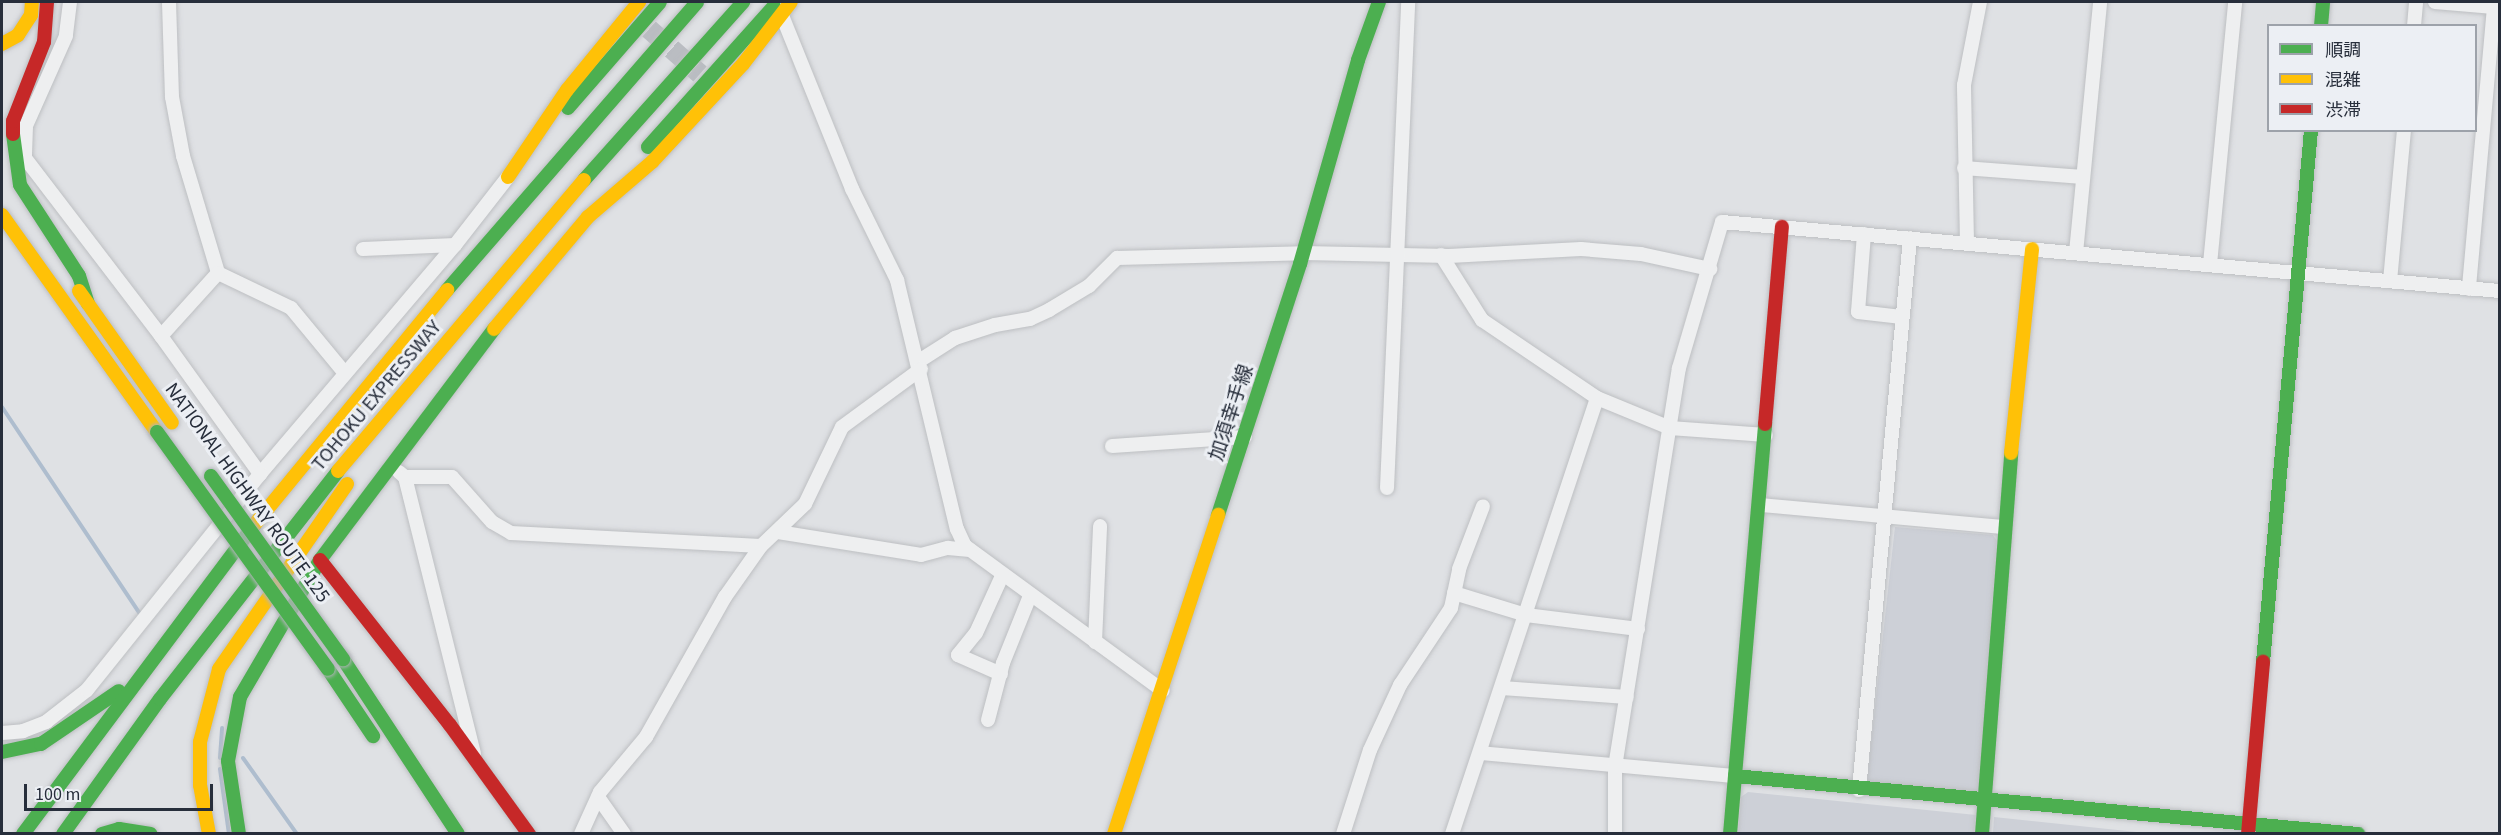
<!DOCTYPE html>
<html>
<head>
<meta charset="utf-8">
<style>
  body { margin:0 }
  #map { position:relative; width:2501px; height:835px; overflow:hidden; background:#dfe1e4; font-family:"Source Sans 3","Noto Sans JP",sans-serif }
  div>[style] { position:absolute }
  .built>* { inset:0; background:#cdd0d7 }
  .stream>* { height:4px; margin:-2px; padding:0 2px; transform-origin:2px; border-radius:2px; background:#aebdce }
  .secondary-tunnel>* { height:20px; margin-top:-10px; transform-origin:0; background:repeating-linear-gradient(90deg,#babdc2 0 20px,transparent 0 30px) }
  .roads { filter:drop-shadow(0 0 2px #bdbfc2) drop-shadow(0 0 2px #bdbfc2) }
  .street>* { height:14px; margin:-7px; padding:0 7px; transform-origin:7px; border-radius:7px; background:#eeeff0 }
  .fast>* { height:14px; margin:-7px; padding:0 7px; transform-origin:7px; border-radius:7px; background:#4caf50 }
  .slow>* { height:14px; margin:-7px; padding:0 7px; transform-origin:7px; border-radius:7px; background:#ffc107 }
  .jam>* { height:14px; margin:-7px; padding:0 7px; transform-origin:7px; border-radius:7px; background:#c62828 }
  .bridges { filter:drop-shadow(0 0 2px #b1b4b8) drop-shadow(0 0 2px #b1b4b8) }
  .fast-bridge>* { height:14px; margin:-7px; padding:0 7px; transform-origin:7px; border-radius:7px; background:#4caf50 }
  span { translate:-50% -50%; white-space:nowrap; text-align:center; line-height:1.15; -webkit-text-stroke:6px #eceff4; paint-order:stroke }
  .street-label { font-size:20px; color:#272e3b }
  .frame { position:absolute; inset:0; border:3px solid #272e3b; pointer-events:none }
  .legend { position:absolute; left:2267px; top:24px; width:210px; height:108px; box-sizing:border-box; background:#eceff4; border:2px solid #9da2aa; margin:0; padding:8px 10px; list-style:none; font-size:18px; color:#272e3b }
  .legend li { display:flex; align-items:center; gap:12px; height:30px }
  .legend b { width:30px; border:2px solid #9da2aa }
  .scale { position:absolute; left:24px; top:784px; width:189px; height:27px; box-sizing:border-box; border:3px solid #272e3b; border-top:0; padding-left:8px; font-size:18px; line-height:21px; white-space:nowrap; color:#272e3b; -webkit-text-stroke:4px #eceff4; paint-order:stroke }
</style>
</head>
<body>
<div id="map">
  <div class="built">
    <i style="clip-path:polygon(1895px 527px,1993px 535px,1997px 541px,1978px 799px,1866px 788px)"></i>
    <i style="clip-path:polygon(1748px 792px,1976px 815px,1974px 833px,1738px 834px,1741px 797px)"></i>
    <i style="clip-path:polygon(1994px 817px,2146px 833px,1993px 833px)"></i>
  </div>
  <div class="stream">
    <i style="left:2px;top:407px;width:252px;rotate:56.3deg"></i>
    <i style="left:220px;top:758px;width:30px;rotate:-86deg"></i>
    <i style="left:243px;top:758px;width:93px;rotate:54.6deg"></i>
    <i style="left:220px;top:769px;width:66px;rotate:82.1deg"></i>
  </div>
  <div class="secondary-tunnel">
    <i style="left:649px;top:29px;width:68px;rotate:41.4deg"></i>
  </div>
  <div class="roads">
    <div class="street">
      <i style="left:70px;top:2px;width:34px;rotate:97deg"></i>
      <i style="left:66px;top:36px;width:98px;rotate:114deg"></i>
      <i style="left:26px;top:126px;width:32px;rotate:92deg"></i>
      <i style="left:25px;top:158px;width:224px;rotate:52.6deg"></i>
      <i style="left:161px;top:336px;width:170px;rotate:54.3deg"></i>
      <i style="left:260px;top:474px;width:301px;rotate:-49.6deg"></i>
      <i style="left:455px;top:245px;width:86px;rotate:-52.1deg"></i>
      <i style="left:169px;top:2px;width:95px;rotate:88.2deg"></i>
      <i style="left:172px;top:97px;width:60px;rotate:79.4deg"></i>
      <i style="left:183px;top:156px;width:122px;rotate:73.3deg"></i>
      <i style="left:218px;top:273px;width:81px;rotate:25.6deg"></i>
      <i style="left:291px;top:308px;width:83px;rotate:50.4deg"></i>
      <i style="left:2435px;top:2px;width:59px;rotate:4.8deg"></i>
      <i style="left:2494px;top:7px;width:283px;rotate:95.1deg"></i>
      <i style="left:779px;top:8px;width:195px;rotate:68deg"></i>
      <i style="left:852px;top:189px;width:102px;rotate:63.7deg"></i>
      <i style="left:897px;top:280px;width:256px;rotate:76.5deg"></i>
      <i style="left:957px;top:529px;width:19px;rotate:65deg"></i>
      <i style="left:965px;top:546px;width:245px;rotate:36.2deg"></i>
      <i style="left:2414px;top:26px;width:24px;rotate:-85deg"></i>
      <i style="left:1964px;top:168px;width:119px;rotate:4.3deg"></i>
      <i style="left:1864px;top:234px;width:78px;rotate:94.4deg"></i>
      <i style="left:1858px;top:312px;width:44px;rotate:6.5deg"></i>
      <i style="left:1967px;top:243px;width:158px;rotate:-91.1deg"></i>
      <i style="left:1964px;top:85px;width:85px;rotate:-79.1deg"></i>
      <i style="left:363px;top:249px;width:92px;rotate:-2.5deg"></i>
      <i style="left:2076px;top:253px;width:252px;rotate:-84.5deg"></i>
      <i style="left:1441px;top:255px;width:77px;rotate:57.8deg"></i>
      <i style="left:1482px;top:320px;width:139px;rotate:34.1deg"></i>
      <i style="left:1597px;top:398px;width:79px;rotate:22.3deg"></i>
      <i style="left:1670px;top:428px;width:96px;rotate:4.2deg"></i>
      <i style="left:2210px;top:264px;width:263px;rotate:-84.5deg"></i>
      <i style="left:2390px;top:281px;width:152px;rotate:-84.7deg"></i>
      <i style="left:161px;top:336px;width:85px;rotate:-47.9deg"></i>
      <i style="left:919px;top:361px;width:43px;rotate:-32.6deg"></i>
      <i style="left:955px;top:338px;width:42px;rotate:-18deg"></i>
      <i style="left:995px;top:325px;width:36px;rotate:-10deg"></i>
      <i style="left:1030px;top:319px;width:21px;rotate:-25deg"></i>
      <i style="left:1049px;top:310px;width:47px;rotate:-31deg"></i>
      <i style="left:1089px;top:286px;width:40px;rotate:-45deg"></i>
      <i style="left:1117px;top:258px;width:186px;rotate:-1.5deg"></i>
      <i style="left:1303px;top:253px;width:146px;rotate:1.2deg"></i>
      <i style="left:1449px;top:256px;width:132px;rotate:-3deg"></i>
      <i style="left:1581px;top:249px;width:60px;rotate:4.8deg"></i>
      <i style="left:1641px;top:254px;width:71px;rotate:12.3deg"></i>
      <i style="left:1112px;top:446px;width:133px;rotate:-3.9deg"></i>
      <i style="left:399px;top:472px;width:8px;rotate:40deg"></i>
      <i style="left:405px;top:477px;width:285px;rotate:76deg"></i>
      <i style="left:405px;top:477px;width:47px"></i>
      <i style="left:452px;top:477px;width:60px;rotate:48.4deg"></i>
      <i style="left:492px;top:522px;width:22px;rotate:30deg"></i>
      <i style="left:511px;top:533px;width:250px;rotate:3deg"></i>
      <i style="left:1387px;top:488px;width:486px;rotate:-87.5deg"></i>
      <i style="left:1761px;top:505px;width:244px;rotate:5.2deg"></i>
      <i style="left:778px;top:532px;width:145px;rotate:9.1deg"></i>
      <i style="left:921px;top:555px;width:28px;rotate:-15deg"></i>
      <i style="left:948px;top:548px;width:22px;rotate:5deg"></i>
      <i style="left:1454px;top:593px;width:75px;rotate:17deg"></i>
      <i style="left:1526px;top:615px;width:113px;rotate:7.1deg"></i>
      <i style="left:1095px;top:642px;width:116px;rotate:-87.5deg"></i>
      <i style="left:1001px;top:674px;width:47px;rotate:-156.2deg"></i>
      <i style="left:958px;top:655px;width:28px;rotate:-51deg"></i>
      <i style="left:976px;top:633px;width:63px;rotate:-65.5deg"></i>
      <i style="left:1502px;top:688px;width:125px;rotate:4.1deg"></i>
      <i style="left:988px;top:720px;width:59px;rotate:-75.3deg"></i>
      <i style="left:1003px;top:663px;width:72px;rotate:-68.1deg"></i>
      <i style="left:2px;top:733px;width:21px;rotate:-5deg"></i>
      <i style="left:23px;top:731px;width:25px;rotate:-21deg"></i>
      <i style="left:46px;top:722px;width:52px;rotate:-38deg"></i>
      <i style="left:87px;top:690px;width:277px;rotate:-51.3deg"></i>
      <i style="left:1480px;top:753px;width:256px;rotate:5.2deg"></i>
      <i style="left:1859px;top:790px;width:554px;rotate:-84.72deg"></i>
      <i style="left:598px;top:797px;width:45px;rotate:54.9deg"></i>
      <i style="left:581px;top:834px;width:46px;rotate:-65.7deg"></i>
      <i style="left:600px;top:792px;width:72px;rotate:-50.1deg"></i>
      <i style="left:646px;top:737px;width:161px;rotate:-60.6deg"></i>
      <i style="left:725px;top:597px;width:62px;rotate:-54.8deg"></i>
      <i style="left:761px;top:546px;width:61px;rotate:-43.7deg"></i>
      <i style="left:805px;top:504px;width:85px;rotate:-64.3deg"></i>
      <i style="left:842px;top:427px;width:98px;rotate:-36.3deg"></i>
      <i style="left:1343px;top:834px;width:88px;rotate:-72.2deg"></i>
      <i style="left:1370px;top:750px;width:72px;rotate:-65.2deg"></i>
      <i style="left:1400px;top:685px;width:92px;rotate:-56.5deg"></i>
      <i style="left:1451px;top:608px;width:40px;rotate:-78deg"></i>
      <i style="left:1459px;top:569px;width:67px;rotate:-69.1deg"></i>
      <i style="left:1452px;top:834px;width:459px;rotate:-71.6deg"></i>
      <i style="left:1615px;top:834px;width:67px;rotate:-90deg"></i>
      <i style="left:1615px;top:767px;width:404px;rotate:-80.9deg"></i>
      <i style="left:1679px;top:368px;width:152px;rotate:-73.6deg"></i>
      <i style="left:1722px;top:222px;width:781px;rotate:5.07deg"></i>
    </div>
    <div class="fast">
      <i style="left:2321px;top:26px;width:24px;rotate:-85deg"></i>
      <i style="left:568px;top:108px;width:140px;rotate:-49deg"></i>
      <i style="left:13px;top:134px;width:51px;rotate:82.2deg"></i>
      <i style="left:20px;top:185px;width:108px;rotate:57deg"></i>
      <i style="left:79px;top:276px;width:29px;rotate:72deg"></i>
      <i style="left:648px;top:147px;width:189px;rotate:-48.2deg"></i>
      <i style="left:584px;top:180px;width:239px;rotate:-48.2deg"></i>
      <i style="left:447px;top:290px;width:381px;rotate:-49deg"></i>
      <i style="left:1218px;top:515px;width:264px;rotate:-71.9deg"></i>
      <i style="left:1300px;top:264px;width:212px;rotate:-74.1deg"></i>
      <i style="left:1358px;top:60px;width:62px;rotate:-70.1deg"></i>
      <i style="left:343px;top:659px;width:209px;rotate:56.7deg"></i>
      <i style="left:2263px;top:662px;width:534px;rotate:-84.84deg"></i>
      <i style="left:328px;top:669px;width:81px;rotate:56.1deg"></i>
      <i style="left:2px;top:752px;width:40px;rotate:-12deg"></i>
      <i style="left:41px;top:744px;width:94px;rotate:-34.2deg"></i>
      <i style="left:1735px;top:776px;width:626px;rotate:5.32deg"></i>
      <i style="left:23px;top:834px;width:387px;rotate:-53.2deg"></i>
      <i style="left:63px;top:834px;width:166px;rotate:-54.3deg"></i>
      <i style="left:160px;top:699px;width:289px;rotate:-52deg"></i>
      <i style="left:102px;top:834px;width:18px;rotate:-16deg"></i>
      <i style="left:119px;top:829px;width:32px;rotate:9deg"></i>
      <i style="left:239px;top:834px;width:74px;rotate:-98.6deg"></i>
      <i style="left:228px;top:761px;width:65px;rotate:-79.4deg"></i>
      <i style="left:240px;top:697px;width:159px;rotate:-59.7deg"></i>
      <i style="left:320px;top:560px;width:289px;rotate:-53deg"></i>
      <i style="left:1730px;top:834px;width:411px;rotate:-85.1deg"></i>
      <i style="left:1982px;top:834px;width:382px;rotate:-85.6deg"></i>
    </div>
    <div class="slow">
      <i style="left:2px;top:44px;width:18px;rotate:-29deg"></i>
      <i style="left:18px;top:35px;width:24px;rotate:-57deg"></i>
      <i style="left:31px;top:15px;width:13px;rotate:-86deg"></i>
      <i style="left:508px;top:177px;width:105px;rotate:-55.9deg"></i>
      <i style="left:567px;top:90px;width:114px;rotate:-50.7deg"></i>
      <i style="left:2px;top:215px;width:267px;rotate:54.5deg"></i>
      <i style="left:79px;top:291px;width:161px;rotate:54.8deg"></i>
      <i style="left:494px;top:329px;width:146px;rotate:-50deg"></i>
      <i style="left:588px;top:217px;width:84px;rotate:-40.7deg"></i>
      <i style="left:652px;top:162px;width:134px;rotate:-47.1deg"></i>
      <i style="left:743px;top:64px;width:78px;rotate:-52.3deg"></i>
      <i style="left:2011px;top:453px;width:205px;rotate:-84.1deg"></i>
      <i style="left:338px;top:471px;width:381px;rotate:-49.8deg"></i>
      <i style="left:255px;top:524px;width:303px;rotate:-50.6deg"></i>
      <i style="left:209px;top:834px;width:50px;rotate:-100.4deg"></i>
      <i style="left:200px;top:785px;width:43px;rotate:-90deg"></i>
      <i style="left:200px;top:742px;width:75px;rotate:-75.4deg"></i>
      <i style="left:219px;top:669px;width:225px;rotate:-55.3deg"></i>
      <i style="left:1114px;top:834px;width:336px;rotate:-71.9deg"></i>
    </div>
    <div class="jam">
      <i style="left:13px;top:134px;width:13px;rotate:-90deg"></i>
      <i style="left:13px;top:121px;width:85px;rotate:-68.6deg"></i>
      <i style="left:44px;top:42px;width:40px;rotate:-85.7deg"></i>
      <i style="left:1765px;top:424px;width:198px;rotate:-85.1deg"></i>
      <i style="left:320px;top:560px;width:210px;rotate:51.8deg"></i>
      <i style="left:450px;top:725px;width:135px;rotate:54.1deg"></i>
      <i style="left:2248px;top:834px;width:173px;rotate:-85deg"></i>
    </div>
  </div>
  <div class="bridges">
    <div class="fast-bridge">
      <i style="left:157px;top:432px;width:292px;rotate:54.2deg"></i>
      <i style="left:211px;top:476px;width:226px;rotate:54.2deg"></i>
    </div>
  </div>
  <div class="street-label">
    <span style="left:377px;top:396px;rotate:-50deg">TOHOKU EXPRESSWAY</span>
    <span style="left:1232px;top:413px;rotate:-72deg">加須幸手線</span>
    <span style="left:247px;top:493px;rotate:54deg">NATIONAL HIGHWAY ROUTE 125</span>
  </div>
  <div class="frame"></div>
  <ul class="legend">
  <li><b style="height:8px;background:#4caf50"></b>順調</li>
  <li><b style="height:8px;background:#ffc107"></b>混雑</li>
  <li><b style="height:8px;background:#c62828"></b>渋滞</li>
  </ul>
  <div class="scale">100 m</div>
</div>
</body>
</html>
